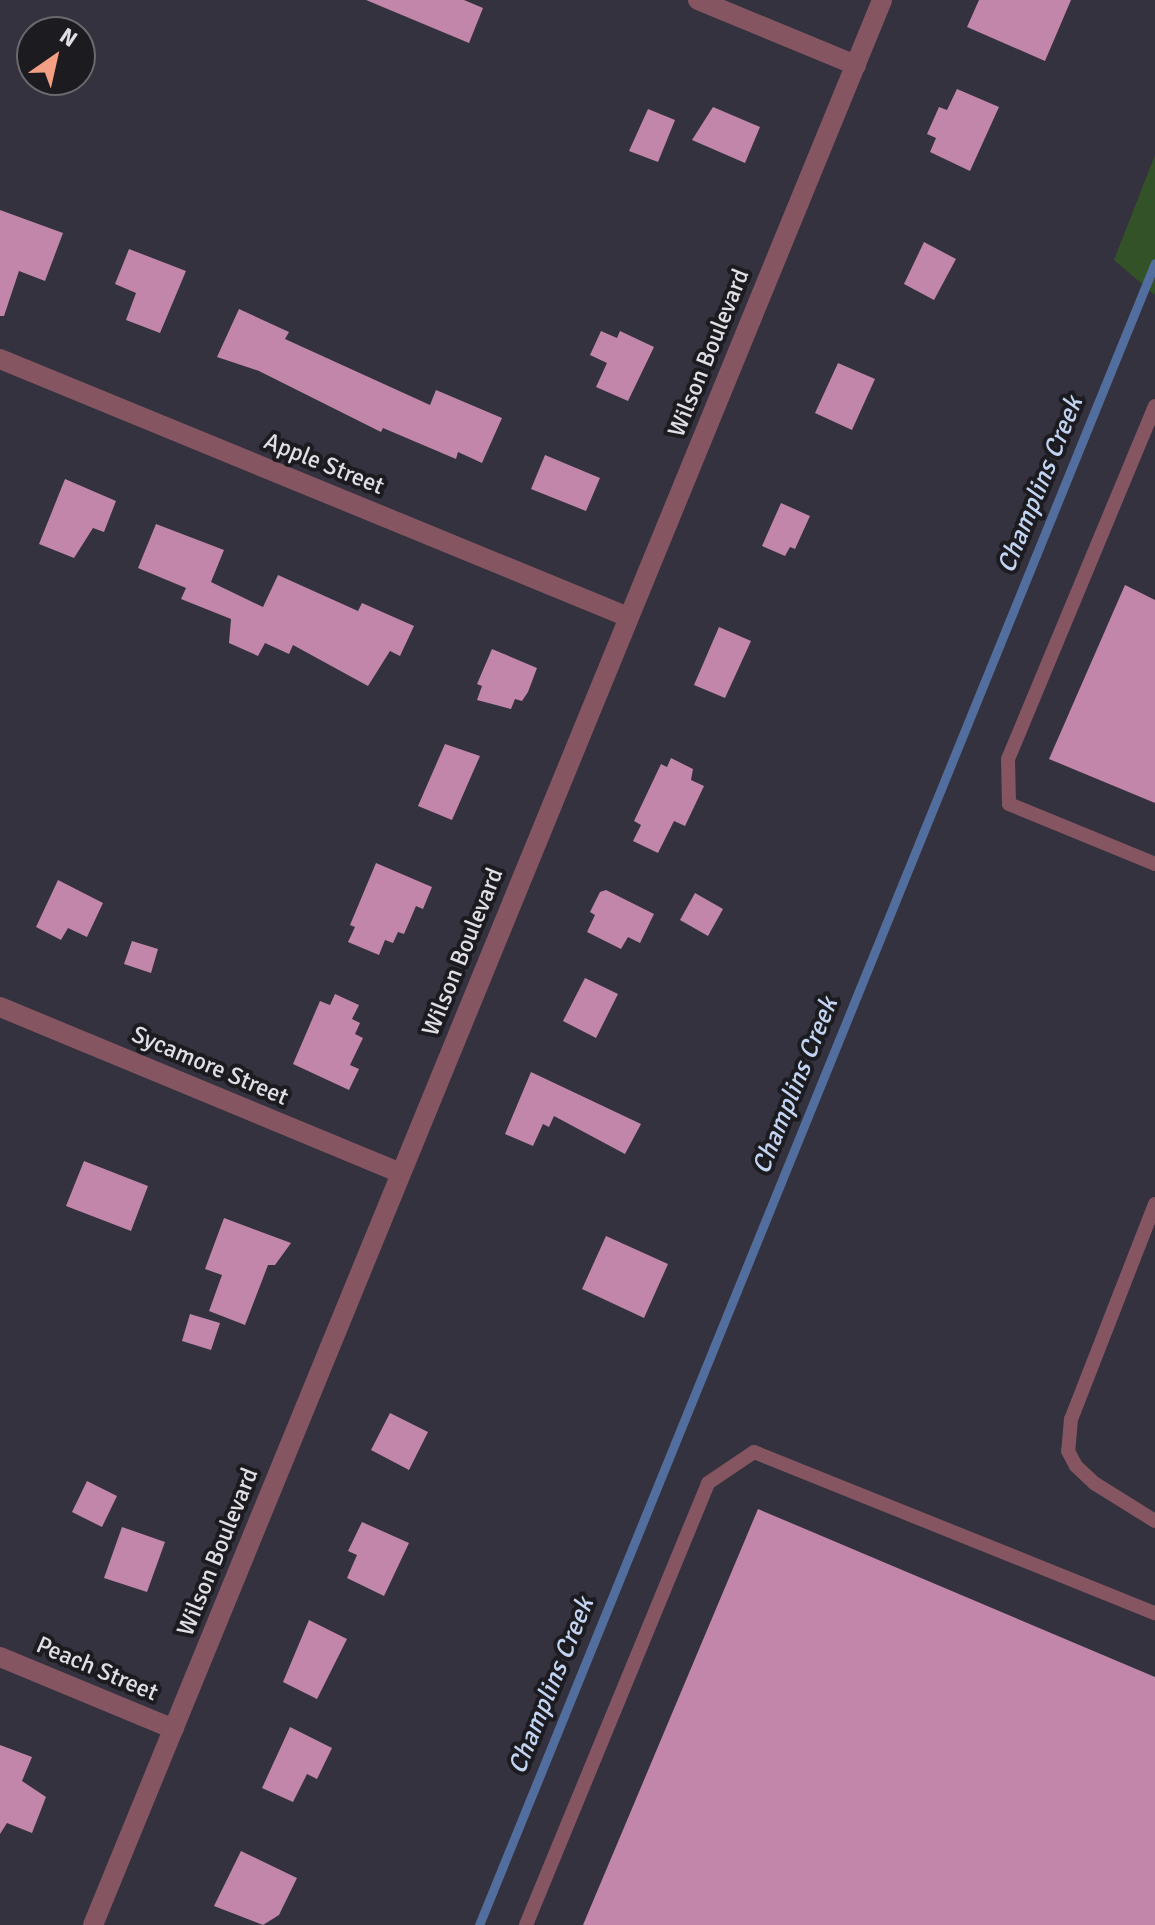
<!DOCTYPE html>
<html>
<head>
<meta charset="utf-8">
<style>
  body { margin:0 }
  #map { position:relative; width:1155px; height:1925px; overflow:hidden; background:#34323e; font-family:Signika,sans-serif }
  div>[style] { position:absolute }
  .green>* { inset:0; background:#335228 }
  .stream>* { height:9px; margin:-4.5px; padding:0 4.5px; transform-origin:4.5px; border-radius:4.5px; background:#516e9f }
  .building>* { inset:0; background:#c186a9 }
  .lane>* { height:14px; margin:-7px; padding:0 7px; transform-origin:7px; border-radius:7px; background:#855561 }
  .street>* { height:20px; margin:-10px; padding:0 10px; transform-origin:10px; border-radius:10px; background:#855561 }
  span { translate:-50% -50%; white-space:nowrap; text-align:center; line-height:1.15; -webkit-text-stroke:8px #1c1b20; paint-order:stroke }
  .street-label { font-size:24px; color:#e0dfe6 }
  .water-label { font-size:26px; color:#c2d4f2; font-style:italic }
  .north { position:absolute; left:16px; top:16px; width:80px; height:80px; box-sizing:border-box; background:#1c1b20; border:2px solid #6a696f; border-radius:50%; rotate:34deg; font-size:22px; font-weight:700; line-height:32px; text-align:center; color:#e0dfe6 }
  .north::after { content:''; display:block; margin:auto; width:28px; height:36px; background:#f39f83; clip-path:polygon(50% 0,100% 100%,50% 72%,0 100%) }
</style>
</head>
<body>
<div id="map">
  <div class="green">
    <i style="clip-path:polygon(1155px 155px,1155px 295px,1114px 260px)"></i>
  </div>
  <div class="stream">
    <i style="left:479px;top:1925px;width:1794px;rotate:-67.87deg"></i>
  </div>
  <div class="building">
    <i style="clip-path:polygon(366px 0,464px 0,483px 8px,469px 43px)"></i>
    <i style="clip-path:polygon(979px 0,1071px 0,1045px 61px,967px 27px)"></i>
    <i style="clip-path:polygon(957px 89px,999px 107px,970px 171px,930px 152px,936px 138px,927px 134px,939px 107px,947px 110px)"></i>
    <i style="clip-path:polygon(713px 107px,760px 127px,745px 163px,692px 140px)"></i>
    <i style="clip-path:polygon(648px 109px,675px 120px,658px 162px,629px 151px)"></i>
    <i style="clip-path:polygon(0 210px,63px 233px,45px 281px,19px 271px,4px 316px,0 316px)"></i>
    <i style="clip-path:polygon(924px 242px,956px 259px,934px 300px,904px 284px)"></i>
    <i style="clip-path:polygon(129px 249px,186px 271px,160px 333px,126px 320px,136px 293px,115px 284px)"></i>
    <i style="clip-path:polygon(239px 309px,289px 332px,285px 339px,430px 405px,436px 390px,502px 418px,482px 463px,458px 452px,456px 459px,383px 428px,381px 432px,259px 371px,217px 357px)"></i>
    <i style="clip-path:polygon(601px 331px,617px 338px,620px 331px,654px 347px,628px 401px,596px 387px,607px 363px,590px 355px)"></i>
    <i style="clip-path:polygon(838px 363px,875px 379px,852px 430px,815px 413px)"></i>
    <i style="clip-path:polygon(545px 455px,600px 478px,586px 511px,531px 489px)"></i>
    <i style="clip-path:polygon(65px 479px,116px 501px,104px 532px,93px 528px,74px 558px,39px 544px)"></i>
    <i style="clip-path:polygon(781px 503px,810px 516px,795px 549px,790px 547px,785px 556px,762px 546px)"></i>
    <i style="clip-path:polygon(156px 524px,224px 550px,211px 582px,263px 607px,278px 575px,358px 611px,362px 603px,414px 626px,400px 656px,390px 651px,368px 686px,293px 645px,289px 654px,265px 643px,258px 656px,229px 643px,231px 619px,181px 599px,186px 588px,138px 568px)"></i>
    <i style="clip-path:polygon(1125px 585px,1155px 600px,1155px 803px,1049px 759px)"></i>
    <i style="clip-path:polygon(719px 627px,751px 641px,725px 698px,694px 685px)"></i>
    <i style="clip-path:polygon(492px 649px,537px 668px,528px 692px,522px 701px,515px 699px,511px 709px,477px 700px,482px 686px,477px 684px)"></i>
    <i style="clip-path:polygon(445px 744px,480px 756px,452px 820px,418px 806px)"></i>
    <i style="clip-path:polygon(671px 758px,693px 769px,691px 780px,704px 786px,685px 826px,674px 821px,658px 853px,633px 841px,641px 825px,634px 821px,661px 764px,667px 767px)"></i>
    <i style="clip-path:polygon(376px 863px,432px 887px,423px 909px,416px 906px,404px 934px,398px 932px,393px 943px,385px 940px,379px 955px,348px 942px,355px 927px,350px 925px)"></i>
    <i style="clip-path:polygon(58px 880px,103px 903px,87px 937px,68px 928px,61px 940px,36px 927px)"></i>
    <i style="clip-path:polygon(606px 890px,654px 914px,640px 943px,628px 937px,621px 949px,587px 932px,595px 915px,590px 912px,600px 892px)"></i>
    <i style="clip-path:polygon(695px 893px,723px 909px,708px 936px,680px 920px)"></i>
    <i style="clip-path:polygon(132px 941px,158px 949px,151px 973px,124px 964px)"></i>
    <i style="clip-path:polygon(585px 978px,618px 994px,596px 1038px,563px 1021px)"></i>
    <i style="clip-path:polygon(335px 994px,359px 1005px,352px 1019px,360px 1023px,355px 1034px,363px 1038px,350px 1065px,359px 1069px,349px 1090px,293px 1064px,320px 1001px,330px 1005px)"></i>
    <i style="clip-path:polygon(531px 1072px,641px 1124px,625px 1154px,554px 1116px,549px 1127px,543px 1124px,533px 1146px,505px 1134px)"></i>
    <i style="clip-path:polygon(84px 1161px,148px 1186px,131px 1231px,66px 1206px)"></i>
    <i style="clip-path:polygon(224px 1218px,291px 1243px,275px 1265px,268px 1265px,245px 1325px,209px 1311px,222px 1275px,205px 1269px)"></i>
    <i style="clip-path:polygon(606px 1236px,668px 1264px,644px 1318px,582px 1289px)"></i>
    <i style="clip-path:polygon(190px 1314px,220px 1323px,211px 1350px,182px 1341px)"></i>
    <i style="clip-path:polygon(390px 1413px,428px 1432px,409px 1470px,371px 1450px)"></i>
    <i style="clip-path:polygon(87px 1481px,117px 1496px,102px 1527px,72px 1512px)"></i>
    <i style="clip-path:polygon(758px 1509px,1155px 1677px,1155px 1925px,583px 1925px)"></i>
    <i style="clip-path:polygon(362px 1522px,409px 1543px,384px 1596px,347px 1578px,357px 1555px,348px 1551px)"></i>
    <i style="clip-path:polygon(122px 1527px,165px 1542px,147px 1592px,104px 1578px)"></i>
    <i style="clip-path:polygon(309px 1620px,347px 1639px,317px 1699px,283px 1682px)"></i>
    <i style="clip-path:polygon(290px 1727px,332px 1748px,317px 1779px,307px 1774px,293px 1802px,262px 1788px)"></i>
    <i style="clip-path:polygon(0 1745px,32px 1757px,22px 1781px,46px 1797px,32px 1833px,7px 1823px,0 1834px)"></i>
    <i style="clip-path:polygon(241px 1851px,297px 1878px,279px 1915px,263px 1925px,214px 1906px)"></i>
  </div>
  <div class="lane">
    <i style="left:1155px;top:406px;width:382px;rotate:112.6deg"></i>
    <i style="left:1008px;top:759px;width:45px;rotate:88.7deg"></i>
    <i style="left:1009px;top:804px;width:158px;rotate:22.3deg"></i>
    <i style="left:1155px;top:1204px;width:231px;rotate:111.3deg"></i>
    <i style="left:1071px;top:1419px;width:32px;rotate:95deg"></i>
    <i style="left:1068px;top:1451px;width:17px;rotate:62deg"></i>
    <i style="left:1076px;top:1466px;width:25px;rotate:43deg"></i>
    <i style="left:1094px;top:1483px;width:72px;rotate:31.9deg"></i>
    <i style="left:526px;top:1925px;width:478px;rotate:-67.6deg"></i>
    <i style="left:708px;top:1483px;width:55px;rotate:-34deg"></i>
    <i style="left:754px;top:1452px;width:432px;rotate:21.9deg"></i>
  </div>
  <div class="street">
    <i style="left:698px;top:0;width:171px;rotate:22.4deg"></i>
    <i style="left:0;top:359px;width:679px;rotate:22.33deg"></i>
    <i style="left:0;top:1007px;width:433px;rotate:22.5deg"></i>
    <i style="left:0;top:1657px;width:188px;rotate:22.5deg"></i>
    <i style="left:93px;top:1925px;width:2080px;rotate:-67.71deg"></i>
  </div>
  <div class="street-label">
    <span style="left:709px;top:353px;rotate:-68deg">Wilson Boulevard</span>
    <span style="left:324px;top:464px;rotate:22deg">Apple Street</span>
    <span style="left:463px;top:952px;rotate:-68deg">Wilson Boulevard</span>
    <span style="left:210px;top:1066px;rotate:23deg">Sycamore Street</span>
    <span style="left:218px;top:1552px;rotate:-68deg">Wilson Boulevard</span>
    <span style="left:97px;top:1669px;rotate:23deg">Peach Street</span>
  </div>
  <div class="water-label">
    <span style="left:1041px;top:485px;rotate:-68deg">Champlins Creek</span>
    <span style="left:796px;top:1086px;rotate:-68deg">Champlins Creek</span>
    <span style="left:552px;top:1686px;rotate:-68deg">Champlins Creek</span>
  </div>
  <div class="north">N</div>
</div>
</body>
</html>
